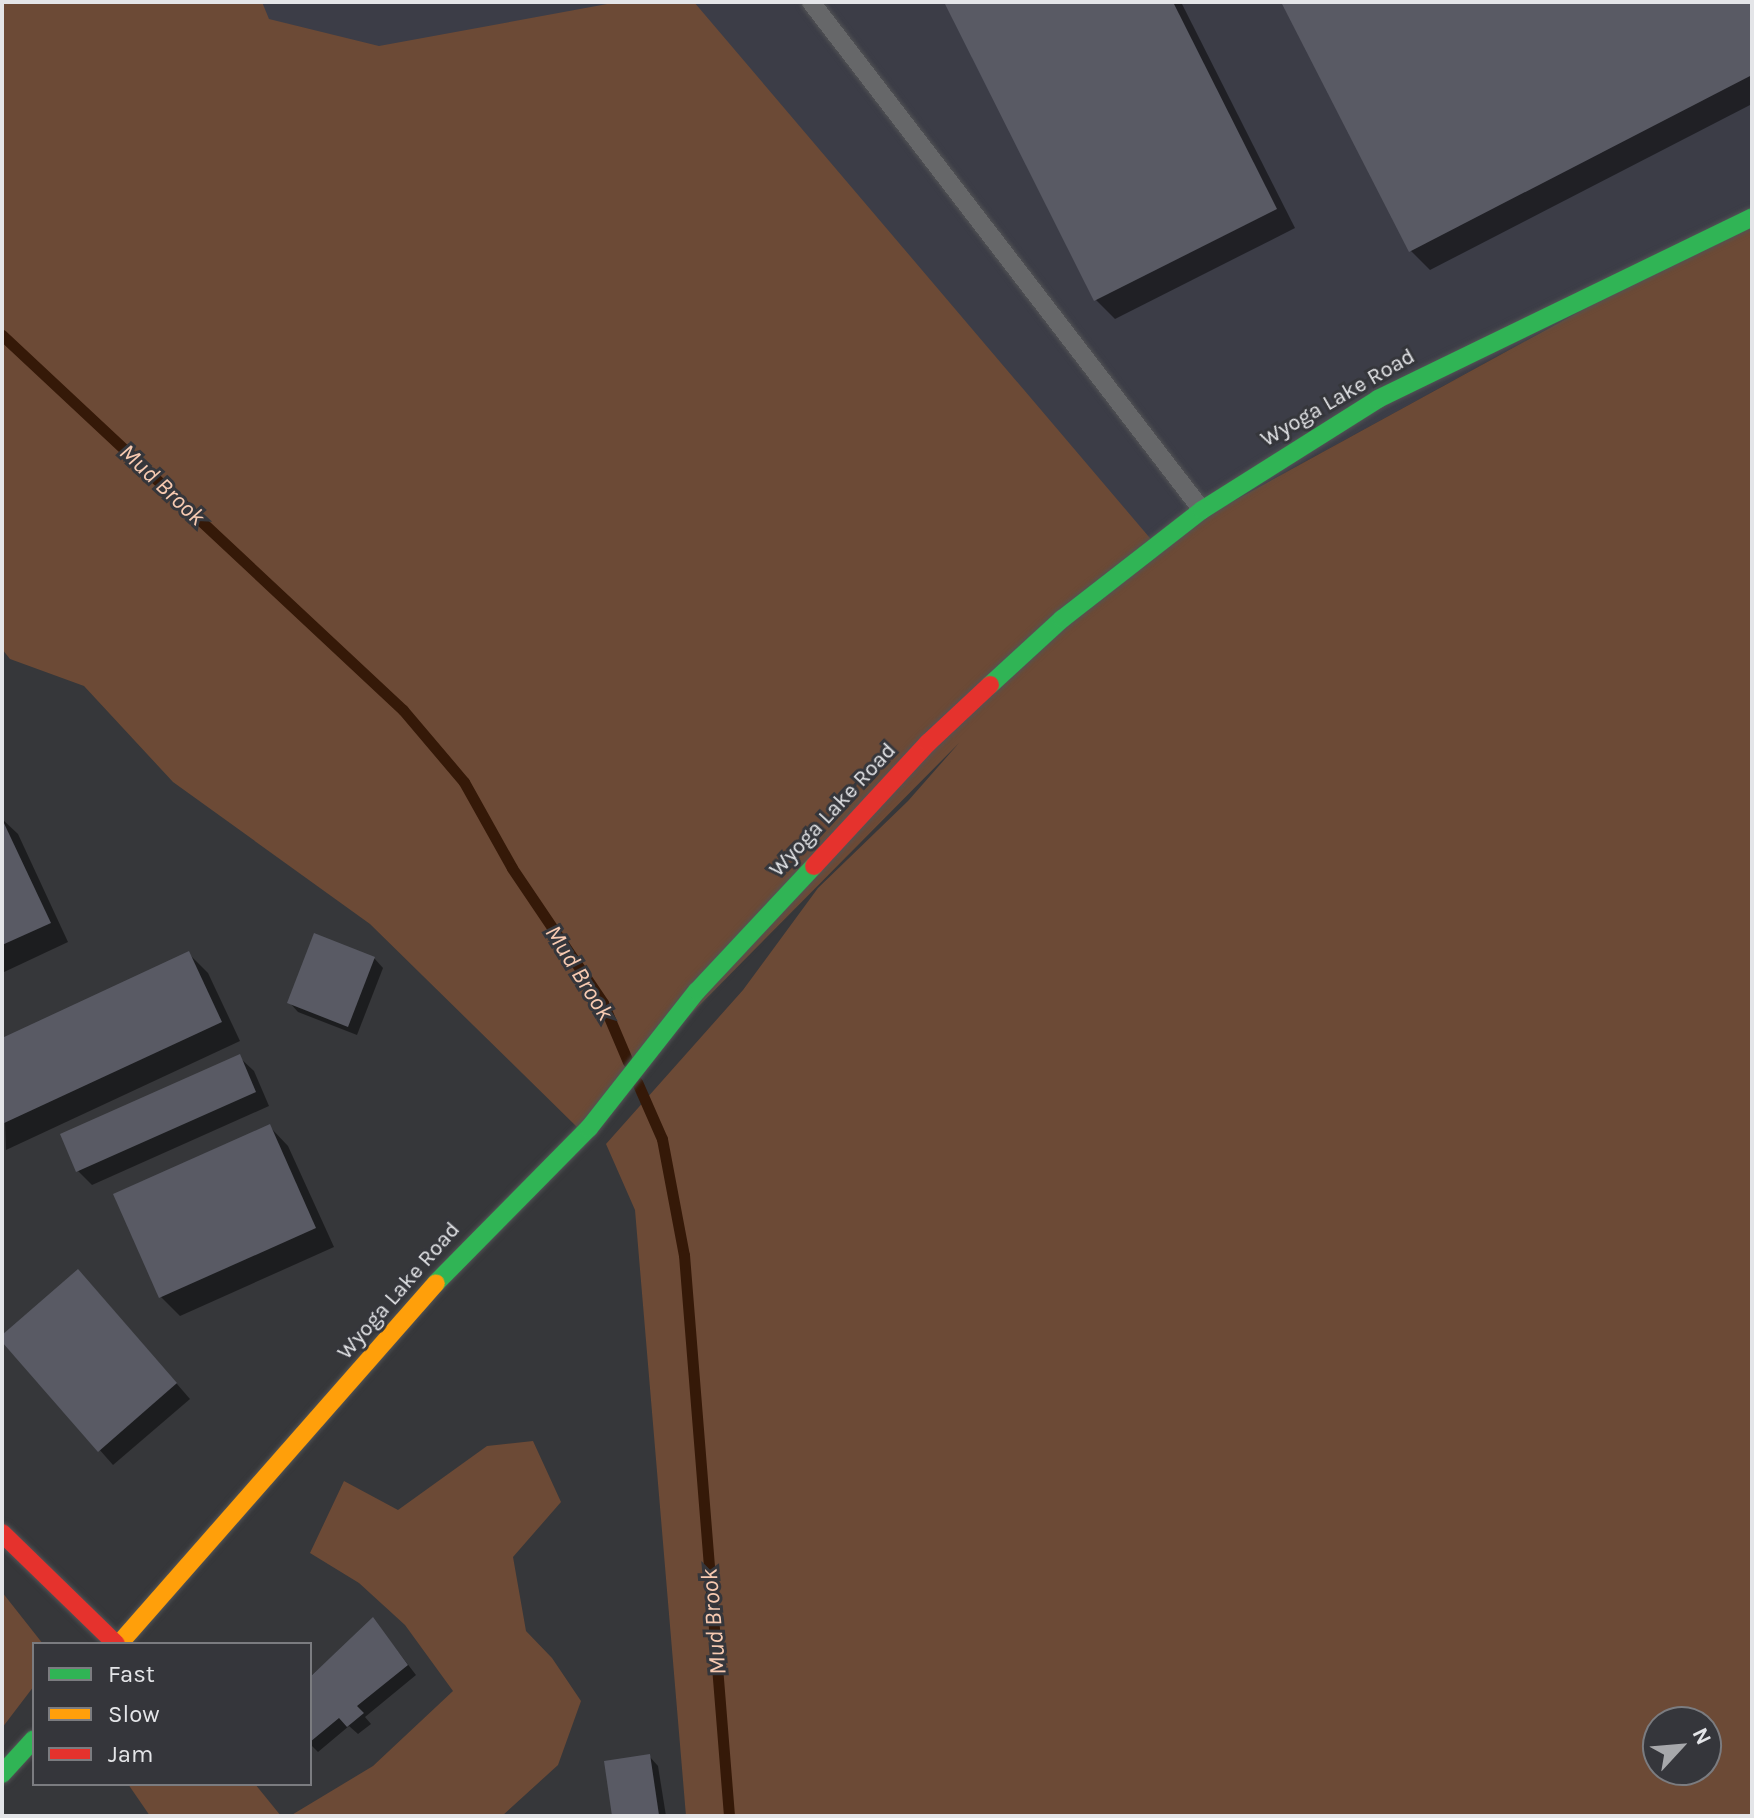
<!DOCTYPE html>
<html>
<head>
<meta charset="utf-8">
<style>
  body { margin:0 }
  #map { position:relative; width:1754px; height:1818px; overflow:hidden; background:#36373a; font-family:Karla,sans-serif }
  div>[style] { position:absolute }
  .built>* { inset:0; background:#3c3d47 }
  .green>* { inset:0; background:#6c4a36 }
  .shadow>* { inset:0; background:#0007 }
  .stream>* { height:11px; margin:-5.5px; padding:0 5.5px; transform-origin:5.5px; border-radius:5.5px; background:#351908 }
  .building>* { inset:0; background:#595a64 }
  .roads { filter:drop-shadow(0 0 2px #525355) drop-shadow(0 0 2px #525355) }
  .lane>* { height:18px; margin:-9px; padding:0 9px; transform-origin:9px; border-radius:9px; background:#666769 }
  .fast>* { height:18px; margin:-9px; padding:0 9px; transform-origin:9px; border-radius:9px; background:#30b455 }
  .slow>* { height:18px; margin:-9px; padding:0 9px; transform-origin:9px; border-radius:9px; background:#ff9f0a }
  .jam>* { height:18px; margin:-9px; padding:0 9px; transform-origin:9px; border-radius:9px; background:#e5322d }
  span { translate:-50% -50%; white-space:nowrap; text-align:center; line-height:1.15; -webkit-text-stroke:6px #35363b; paint-order:stroke }
  .street-label { font-size:22px; color:#e4e5e8 }
  .water-label { font-size:24px; color:#f7cab1; font-style:italic }
  .frame { position:absolute; inset:0; border:4px solid #e4e5e8; pointer-events:none }
  .legend { position:absolute; left:32px; top:1642px; width:280px; height:144px; box-sizing:border-box; background:#35363b; border:2px solid #7b7c80; margin:0; padding:10px 14px; list-style:none; font-size:24px; color:#e4e5e8 }
  .legend li { display:flex; align-items:center; gap:16px; height:40px }
  .legend b { width:40px; border:2px solid #7b7c80 }
  .north { position:absolute; left:1642px; top:1706px; width:80px; height:80px; box-sizing:border-box; background:#35363b; border:2px solid #7b7c80; border-radius:50%; rotate:64deg; font-size:22px; font-weight:700; line-height:32px; text-align:center; color:#e4e5e8 }
  .north::after { content:''; display:block; margin:auto; width:28px; height:36px; background:#a7a8ab; clip-path:polygon(50% 0,100% 100%,50% 72%,0 100%) }
</style>
</head>
<body>
<div id="map">
  <div class="built">
    <i style="clip-path:polygon(2px 2px,1752px 2px,1752px 217px,1155px 544px)"></i>
  </div>
  <div class="green">
    <i style="clip-path:polygon(evenodd,2px 2px,262px 2px,269px 19px,379px 46px,618px 2px,694px 2px,1155px 544px,1752px 217px,1752px 1816px,686px 1816px,635px 1210px,606px 1144px,743px 990px,818px 888px,908px 801px,959px 743px,578px 1128px,370px 924px,173px 782px,84px 686px,10px 659px,2px 649px,2px 2px,1658px 1722px,1706px 1722px,1706px 1770px,1658px 1770px,1658px 1722px)"></i>
    <i style="clip-path:polygon(533px 1441px,561px 1502px,513px 1557px,526px 1631px,552px 1658px,581px 1701px,558px 1765px,502px 1816px,290px 1816px,373px 1766px,453px 1691px,405px 1625px,359px 1583px,310px 1553px,344px 1481px,398px 1510px,487px 1446px)"></i>
    <i style="clip-path:polygon(2px 1592px,43px 1644px,34px 1644px,34px 1686px,2px 1728px)"></i>
    <i style="clip-path:polygon(128px 1784px,255px 1784px,281px 1816px,150px 1816px)"></i>
  </div>
  <div class="shadow">
    <i style="clip-path:polygon(946px 2px,1181px 2px,1295px 228px,1115px 319px,1096px 300px)"></i>
    <i style="clip-path:polygon(1283px 2px,1752px 2px,1752px 104px,1430px 270px,1411px 251px)"></i>
    <i style="clip-path:polygon(2px 819px,18px 834px,68px 942px,2px 973px)"></i>
    <i style="clip-path:polygon(189px 954px,208px 973px,240px 1041px,6px 1150px,2px 1040px)"></i>
    <i style="clip-path:polygon(374px 958px,383px 968px,357px 1035px,298px 1012px,289px 1002px)"></i>
    <i style="clip-path:polygon(239px 1057px,254px 1071px,269px 1106px,92px 1185px,78px 1171px)"></i>
    <i style="clip-path:polygon(269px 1126px,288px 1146px,334px 1247px,180px 1316px,161px 1297px)"></i>
    <i style="clip-path:polygon(92px 1286px,190px 1399px,113px 1465px,2px 1339px)"></i>
    <i style="clip-path:polygon(373px 1619px,416px 1675px,365px 1717px,371px 1724px,358px 1734px,349px 1726px,318px 1752px,310px 1744px,310px 1677px)"></i>
    <i style="clip-path:polygon(649px 1756px,658px 1766px,666px 1816px,614px 1816px,606px 1763px)"></i>
  </div>
  <div class="stream">
    <i style="left:2px;top:335px;width:549px;rotate:43.08deg"></i>
    <i style="left:403px;top:710px;width:94px;rotate:49.7deg"></i>
    <i style="left:464px;top:782px;width:98px;rotate:60.8deg"></i>
    <i style="left:512px;top:868px;width:163px;rotate:56deg"></i>
    <i style="left:603px;top:1003px;width:64px;rotate:67deg"></i>
    <i style="left:637px;top:1082px;width:62px;rotate:66.3deg"></i>
    <i style="left:662px;top:1139px;width:118px;rotate:79.3deg"></i>
    <i style="left:684px;top:1255px;width:563px;rotate:85.41deg"></i>
  </div>
  <div class="building">
    <i style="clip-path:polygon(944px 2px,1173px 2px,1277px 209px,1094px 301px)"></i>
    <i style="clip-path:polygon(1281px 2px,1752px 2px,1752px 75px,1409px 252px)"></i>
    <i style="clip-path:polygon(2px 819px,51px 923px,2px 945px)"></i>
    <i style="clip-path:polygon(314px 933px,375px 957px,348px 1027px,287px 1003px)"></i>
    <i style="clip-path:polygon(189px 951px,222px 1022px,2px 1124px,2px 1038px)"></i>
    <i style="clip-path:polygon(240px 1054px,256px 1092px,76px 1172px,60px 1134px)"></i>
    <i style="clip-path:polygon(270px 1124px,316px 1228px,159px 1298px,113px 1194px)"></i>
    <i style="clip-path:polygon(78px 1269px,177px 1383px,98px 1452px,2px 1342px,2px 1335px)"></i>
    <i style="clip-path:polygon(373px 1617px,408px 1665px,357px 1706px,364px 1713px,347px 1727px,339px 1718px,310px 1742px,310px 1677px)"></i>
    <i style="clip-path:polygon(650px 1754px,659px 1815px,612px 1816px,604px 1761px)"></i>
  </div>
  <div class="roads">
    <div class="lane">
      <i style="left:811px;top:2px;width:641px;rotate:52.42deg"></i>
    </div>
    <div class="fast">
      <i style="left:990px;top:685px;width:98px;rotate:-42.5deg"></i>
      <i style="left:1062px;top:619px;width:177px;rotate:-37.9deg"></i>
      <i style="left:1202px;top:510px;width:208px;rotate:-32.2deg"></i>
      <i style="left:1378px;top:399px;width:416px;rotate:-25.9deg"></i>
      <i style="left:436px;top:1283px;width:218px;rotate:-45.4deg"></i>
      <i style="left:589px;top:1128px;width:174px;rotate:-51.8deg"></i>
      <i style="left:697px;top:991px;width:171px;rotate:-46.9deg"></i>
      <i style="left:2px;top:1774px;width:47px;rotate:-47.6deg"></i>
    </div>
    <div class="slow">
      <i style="left:119px;top:1644px;width:480px;rotate:-48.7deg"></i>
    </div>
    <div class="jam">
      <i style="left:814px;top:866px;width:168px;rotate:-47.2deg"></i>
      <i style="left:928px;top:743px;width:85px;rotate:-43.1deg"></i>
      <i style="left:2px;top:1533px;width:159px;rotate:44.2deg"></i>
    </div>
  </div>
  <div class="street-label">
    <span style="left:1338px;top:398px;rotate:-30deg">Wyoga Lake Road</span>
    <span style="left:833px;top:810px;rotate:-47deg">Wyoga Lake Road</span>
    <span style="left:399px;top:1291px;rotate:-49deg">Wyoga Lake Road</span>
  </div>
  <div class="water-label">
    <span style="left:162px;top:485px;rotate:43deg">Mud Brook</span>
    <span style="left:579px;top:973px;rotate:58deg">Mud Brook</span>
    <span style="left:714px;top:1622px;rotate:-95deg">Mud Brook</span>
  </div>
  <div class="frame"></div>
  <ul class="legend">
  <li><b style="height:10px;background:#30b455"></b>Fast</li>
  <li><b style="height:10px;background:#ff9f0a"></b>Slow</li>
  <li><b style="height:10px;background:#e5322d"></b>Jam</li>
  </ul>
  <div class="north">N</div>
</div>
</body>
</html>
